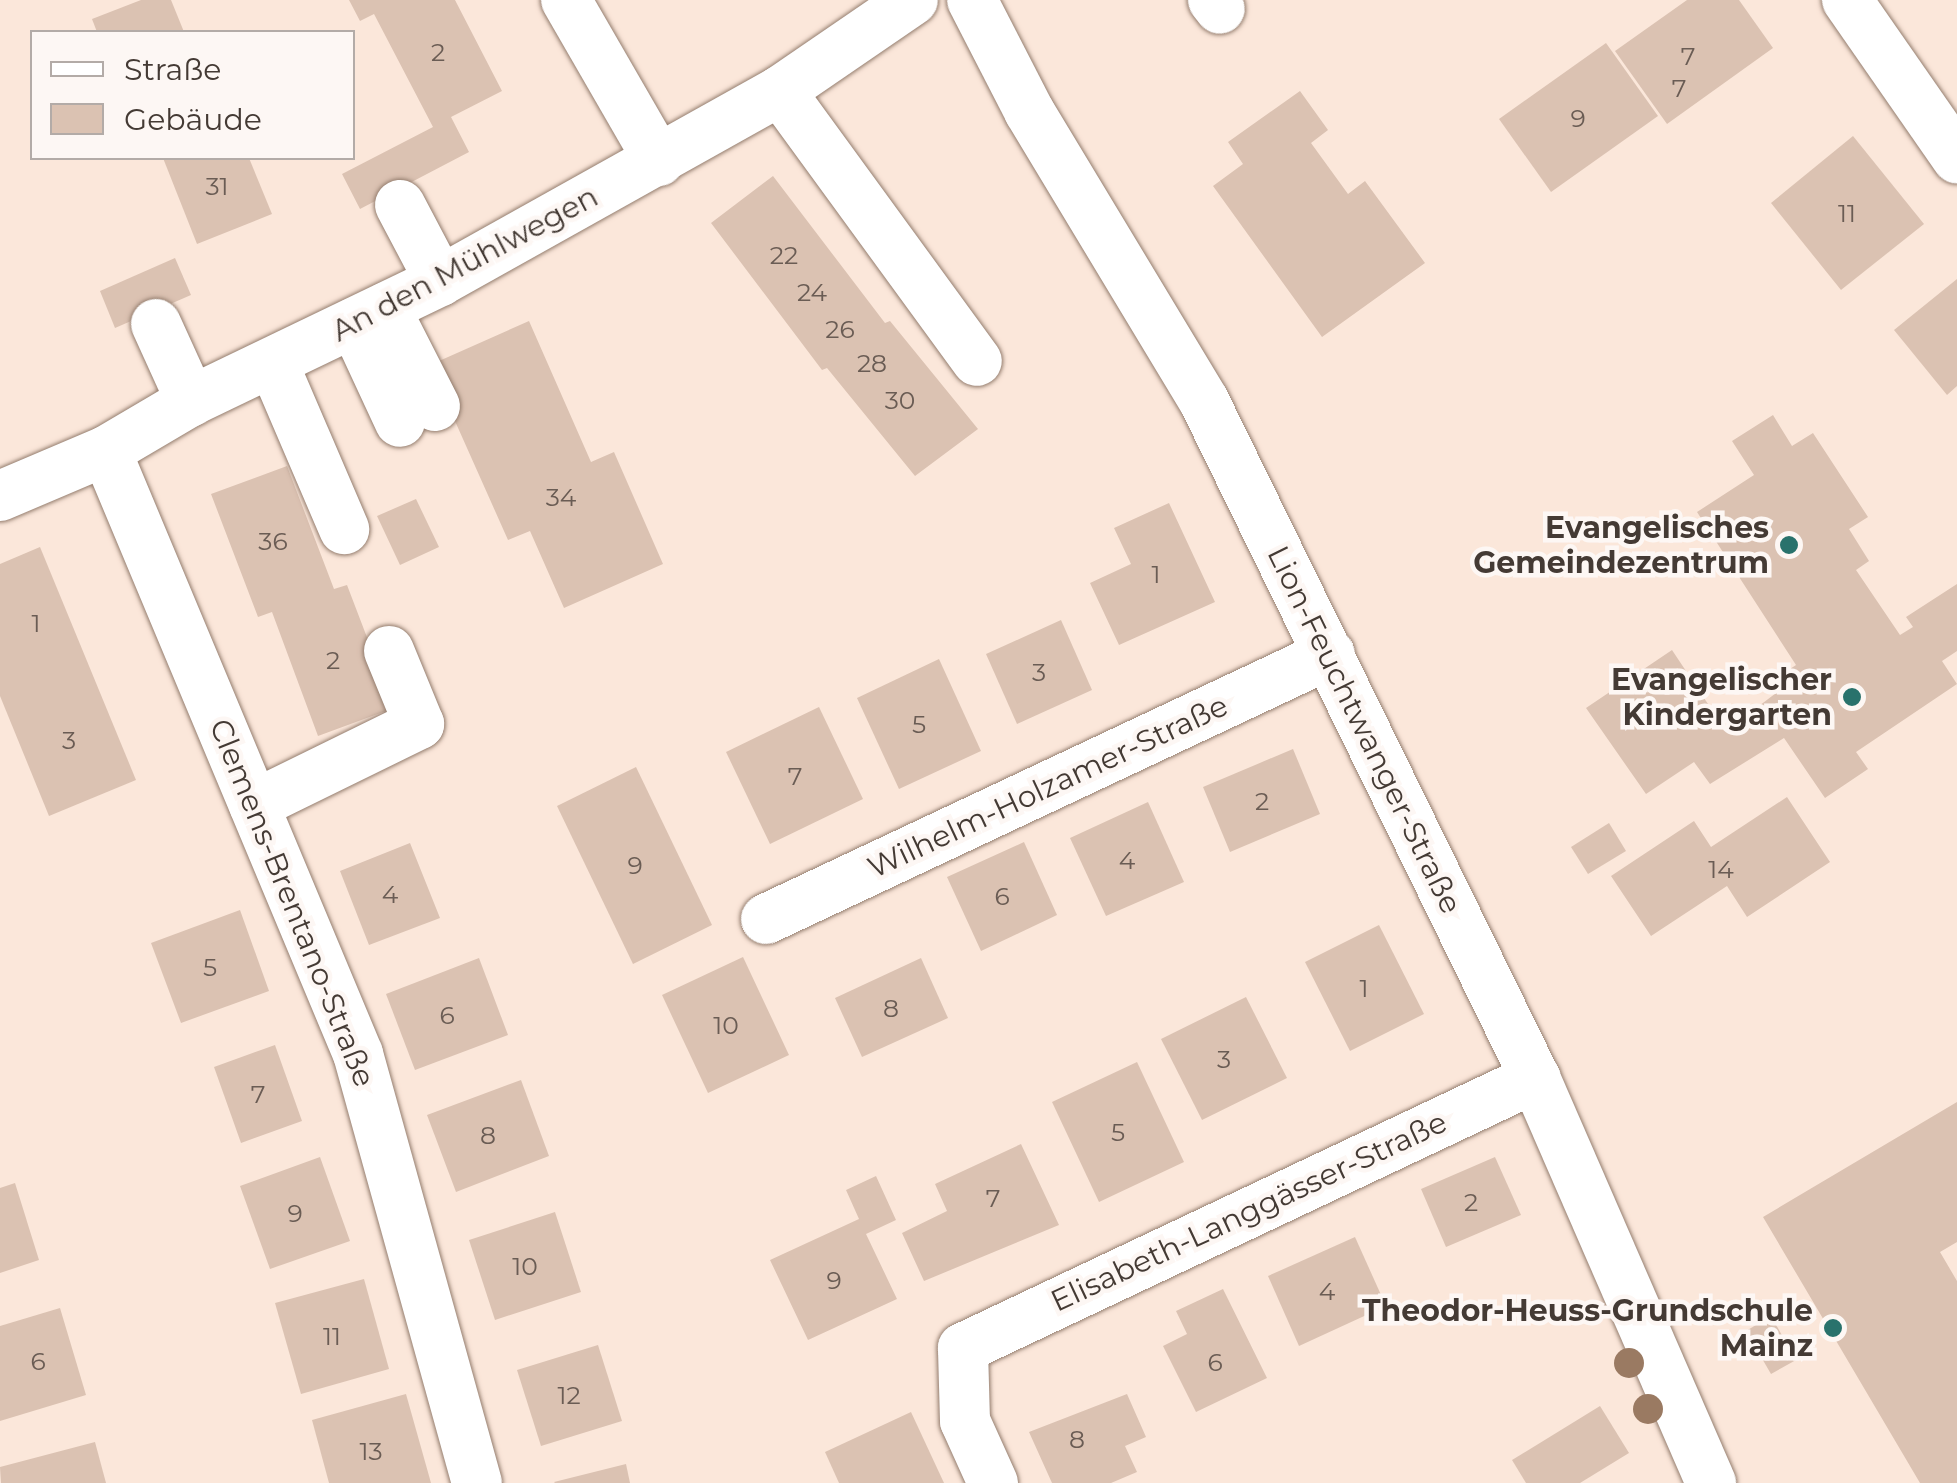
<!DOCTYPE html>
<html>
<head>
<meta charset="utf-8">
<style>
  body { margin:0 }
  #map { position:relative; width:1957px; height:1483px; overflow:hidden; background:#fbe7da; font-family:Montserrat,sans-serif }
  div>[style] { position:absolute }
  .building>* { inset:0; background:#dbc2b2 }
  .roads { filter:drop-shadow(0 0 2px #947d6e) drop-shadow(0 0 2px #947d6e) }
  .minor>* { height:50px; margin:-25px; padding:0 25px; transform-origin:25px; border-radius:25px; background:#fff }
  .trees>* { width:30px; height:30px; margin:-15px; border-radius:50%; background:#9a7a62 }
  .dots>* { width:28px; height:28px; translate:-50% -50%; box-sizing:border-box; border:5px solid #fdf7f4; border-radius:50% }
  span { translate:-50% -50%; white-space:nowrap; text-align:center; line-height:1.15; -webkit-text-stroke:9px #fdf7f4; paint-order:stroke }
  .number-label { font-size:25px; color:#6a5c54 }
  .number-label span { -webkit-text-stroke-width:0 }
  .street-label { font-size:30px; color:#443a34 }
  .poi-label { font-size:30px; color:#443a34; font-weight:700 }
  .right { translate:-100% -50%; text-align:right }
  .legend { position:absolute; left:30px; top:30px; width:325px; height:130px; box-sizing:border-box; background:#fdf7f4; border:2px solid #b3aba7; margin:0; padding:12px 18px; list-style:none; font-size:30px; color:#443a34 }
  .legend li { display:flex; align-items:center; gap:20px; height:50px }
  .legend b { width:50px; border:2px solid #b3aba7 }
</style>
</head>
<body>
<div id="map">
  <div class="building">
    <i style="clip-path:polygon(141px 0,171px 0,184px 32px,97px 32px,92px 19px)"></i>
    <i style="clip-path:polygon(349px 0,455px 0,502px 91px,451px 117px,469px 152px,360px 209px,342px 174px,433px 127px,374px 14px,360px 21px)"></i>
    <i style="clip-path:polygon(1687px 0,1739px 0,1773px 48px,1667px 124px,1615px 51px)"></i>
    <i style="clip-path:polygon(1606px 43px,1658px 116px,1551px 192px,1499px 119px)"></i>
    <i style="clip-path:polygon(1300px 91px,1328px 130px,1311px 143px,1348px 194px,1365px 181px,1425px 263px,1322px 337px,1213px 186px,1243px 164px,1228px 142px)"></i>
    <i style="clip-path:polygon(1853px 136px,1924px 224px,1841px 290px,1771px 203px)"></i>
    <i style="clip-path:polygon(163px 158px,249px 158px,272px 214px,197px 244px)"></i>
    <i style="clip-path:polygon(773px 176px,885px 323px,890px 321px,978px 429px,915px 476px,827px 368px,822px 370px,711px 223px)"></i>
    <i style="clip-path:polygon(175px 258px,191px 295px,115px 328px,100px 291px)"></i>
    <i style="clip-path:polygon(1957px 279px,1957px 386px,1947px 395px,1894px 330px)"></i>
    <i style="clip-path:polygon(529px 321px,591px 462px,614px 452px,663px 564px,564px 608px,530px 531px,508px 540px,430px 365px)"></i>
    <i style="clip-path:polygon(1773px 415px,1792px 446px,1813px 433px,1868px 517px,1849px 529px,1869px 561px,1856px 570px,1900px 635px,1913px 627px,1906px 617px,1957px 584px,1957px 651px,1942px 661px,1957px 684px,1856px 752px,1868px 769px,1825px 798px,1784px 738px,1710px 784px,1694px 762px,1646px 794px,1586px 708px,1672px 650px,1726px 731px,1793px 680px,1787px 671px,1796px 665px,1697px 512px,1754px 475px,1732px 441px)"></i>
    <i style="clip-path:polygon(287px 466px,334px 589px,347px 585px,394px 708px,318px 736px,272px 612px,258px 617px,211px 494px)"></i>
    <i style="clip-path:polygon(416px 499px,439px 547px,400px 565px,377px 516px)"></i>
    <i style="clip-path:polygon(1169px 503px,1215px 602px,1119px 645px,1090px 583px,1131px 564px,1114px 528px)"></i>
    <i style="clip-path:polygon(40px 547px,136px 780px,49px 816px,0 696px,0 564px)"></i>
    <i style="clip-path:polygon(1061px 620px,1092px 690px,1017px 724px,986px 654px)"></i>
    <i style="clip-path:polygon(939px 659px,981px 751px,899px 789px,857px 698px)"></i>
    <i style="clip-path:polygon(819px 707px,863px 799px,770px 844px,726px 752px)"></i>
    <i style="clip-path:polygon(1293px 749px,1320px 814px,1230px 852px,1203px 787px)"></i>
    <i style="clip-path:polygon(636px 767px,712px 925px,633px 964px,557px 806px)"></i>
    <i style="clip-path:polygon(1787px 797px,1830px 862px,1747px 917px,1727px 886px,1651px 936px,1611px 876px,1694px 821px,1711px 847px)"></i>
    <i style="clip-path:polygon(1148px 802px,1184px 882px,1106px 916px,1070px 838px)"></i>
    <i style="clip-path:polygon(1609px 823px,1626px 851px,1588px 874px,1571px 847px)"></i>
    <i style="clip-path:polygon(1024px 842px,1057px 915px,981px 951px,947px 877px)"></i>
    <i style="clip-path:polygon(410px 843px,440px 918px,369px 945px,340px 871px)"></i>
    <i style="clip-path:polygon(240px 910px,269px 991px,181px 1023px,151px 943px)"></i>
    <i style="clip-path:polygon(1379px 925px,1424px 1014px,1350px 1051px,1305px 962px)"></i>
    <i style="clip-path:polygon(743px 957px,789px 1055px,708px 1093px,662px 995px)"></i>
    <i style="clip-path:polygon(479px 958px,508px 1035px,415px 1070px,386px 994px)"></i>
    <i style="clip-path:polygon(921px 958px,948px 1018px,862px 1057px,835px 998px)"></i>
    <i style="clip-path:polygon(1246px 997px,1287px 1078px,1202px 1120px,1161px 1039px)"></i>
    <i style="clip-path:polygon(275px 1045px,302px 1121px,241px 1143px,214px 1067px)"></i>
    <i style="clip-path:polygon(1137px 1062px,1184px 1162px,1099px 1202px,1052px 1102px)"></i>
    <i style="clip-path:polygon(521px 1080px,549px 1156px,456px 1192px,427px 1115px)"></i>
    <i style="clip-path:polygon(1957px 1102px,1957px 1242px,1940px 1252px,1957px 1281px,1957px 1483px,1920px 1483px,1763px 1217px)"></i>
    <i style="clip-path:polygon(1021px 1144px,1059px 1225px,924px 1281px,902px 1233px,947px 1211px,935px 1184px)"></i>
    <i style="clip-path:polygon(320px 1157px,350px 1241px,270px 1269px,240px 1186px)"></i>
    <i style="clip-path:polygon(1495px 1157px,1521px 1215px,1446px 1247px,1421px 1189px)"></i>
    <i style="clip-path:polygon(876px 1176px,896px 1220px,866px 1234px,897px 1299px,808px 1340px,770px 1260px,859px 1219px,846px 1190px)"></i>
    <i style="clip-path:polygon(15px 1183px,39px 1260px,0 1273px,0 1188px)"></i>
    <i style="clip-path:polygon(555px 1212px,581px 1292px,495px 1320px,469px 1240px)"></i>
    <i style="clip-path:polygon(1355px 1237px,1386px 1306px,1299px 1346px,1268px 1276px)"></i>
    <i style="clip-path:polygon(364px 1279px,389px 1369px,301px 1394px,275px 1303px)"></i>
    <i style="clip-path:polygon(1223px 1289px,1267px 1378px,1196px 1412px,1163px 1346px,1187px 1334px,1176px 1311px)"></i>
    <i style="clip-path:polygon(60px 1308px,86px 1395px,0 1421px,0 1326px)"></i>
    <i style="clip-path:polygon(1771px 1316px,1796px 1360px,1771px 1374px,1746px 1331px)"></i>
    <i style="clip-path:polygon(598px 1345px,622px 1421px,541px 1446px,517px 1370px)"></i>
    <i style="clip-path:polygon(406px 1394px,431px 1483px,329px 1483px,312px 1420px)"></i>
    <i style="clip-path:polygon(1127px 1394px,1146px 1437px,1125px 1446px,1137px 1472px,1111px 1483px,1052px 1483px,1029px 1432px)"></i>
    <i style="clip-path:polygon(1600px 1406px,1629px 1453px,1580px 1483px,1526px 1483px,1512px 1460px)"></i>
    <i style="clip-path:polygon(911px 1412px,944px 1483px,839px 1483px,825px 1452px)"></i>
    <i style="clip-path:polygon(95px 1442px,106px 1483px,1px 1483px,0 1467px)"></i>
    <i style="clip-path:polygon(626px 1464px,630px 1483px,555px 1483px,554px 1482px)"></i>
  </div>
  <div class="roads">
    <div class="minor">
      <i style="left:566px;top:0;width:186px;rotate:60deg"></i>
      <i style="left:972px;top:0;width:125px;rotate:62.8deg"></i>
      <i style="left:1029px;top:111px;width:339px;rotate:58.9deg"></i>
      <i style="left:1204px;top:401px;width:754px;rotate:63.94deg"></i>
      <i style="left:1535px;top:1078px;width:442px;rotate:66.5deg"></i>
      <i style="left:1213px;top:0;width:11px;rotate:52deg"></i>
      <i style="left:1847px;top:0;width:193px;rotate:55.2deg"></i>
      <i style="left:780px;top:91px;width:334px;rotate:53.9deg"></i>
      <i style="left:400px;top:205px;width:86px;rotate:62.2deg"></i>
      <i style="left:385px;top:308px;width:110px;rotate:63deg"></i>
      <i style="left:354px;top:323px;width:109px;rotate:65.1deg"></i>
      <i style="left:156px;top:324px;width:85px;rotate:65.6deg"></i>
      <i style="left:273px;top:363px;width:181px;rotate:66.8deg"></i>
      <i style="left:106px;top:451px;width:654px;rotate:67.32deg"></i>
      <i style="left:358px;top:1054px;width:445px;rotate:74.5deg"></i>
      <i style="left:0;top:496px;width:115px;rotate:-23deg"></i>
      <i style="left:106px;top:451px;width:99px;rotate:-30.5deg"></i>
      <i style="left:191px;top:401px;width:276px;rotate:-25.7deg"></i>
      <i style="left:440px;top:281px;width:389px;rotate:-29.2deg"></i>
      <i style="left:780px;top:91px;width:161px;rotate:-34.4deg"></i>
      <i style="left:254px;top:805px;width:184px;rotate:-26.1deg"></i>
      <i style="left:419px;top:724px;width:79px;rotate:-112.3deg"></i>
      <i style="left:766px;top:919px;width:623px;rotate:-25.17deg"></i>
      <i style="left:993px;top:1483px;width:68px;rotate:-114.3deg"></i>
      <i style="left:965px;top:1421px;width:73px;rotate:-91.6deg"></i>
      <i style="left:963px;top:1348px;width:633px;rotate:-25.27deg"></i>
    </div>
  </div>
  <div class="trees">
    <i style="left:1629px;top:1363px"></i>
    <i style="left:1648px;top:1409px"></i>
  </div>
  <div class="dots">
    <i style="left:1789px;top:545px;background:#29726c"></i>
    <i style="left:1852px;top:697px;background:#29726c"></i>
    <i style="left:1833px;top:1328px;background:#29726c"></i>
  </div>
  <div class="number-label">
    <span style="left:438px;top:52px">2</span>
    <span style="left:1688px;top:56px">7</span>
    <span style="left:1679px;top:88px">7</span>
    <span style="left:1578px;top:118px">9</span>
    <span style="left:217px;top:186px">31</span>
    <span style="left:1847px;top:213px">11</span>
    <span style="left:784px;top:255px">22</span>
    <span style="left:812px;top:292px">24</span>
    <span style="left:840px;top:329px">26</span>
    <span style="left:872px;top:363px">28</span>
    <span style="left:900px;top:400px">30</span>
    <span style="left:561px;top:497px">34</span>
    <span style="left:273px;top:541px">36</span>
    <span style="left:1156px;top:574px">1</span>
    <span style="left:36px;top:623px">1</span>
    <span style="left:333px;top:660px">2</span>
    <span style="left:1039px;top:672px">3</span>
    <span style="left:919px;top:724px">5</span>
    <span style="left:69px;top:740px">3</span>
    <span style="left:795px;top:776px">7</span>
    <span style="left:1262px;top:801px">2</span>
    <span style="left:1127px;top:860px">4</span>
    <span style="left:635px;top:865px">9</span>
    <span style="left:1721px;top:869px">14</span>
    <span style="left:390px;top:894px">4</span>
    <span style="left:1002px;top:896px">6</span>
    <span style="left:210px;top:967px">5</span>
    <span style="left:1364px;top:988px">1</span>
    <span style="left:891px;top:1008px">8</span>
    <span style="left:447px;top:1015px">6</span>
    <span style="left:726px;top:1025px">10</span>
    <span style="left:1224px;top:1059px">3</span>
    <span style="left:258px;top:1094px">7</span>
    <span style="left:1118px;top:1132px">5</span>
    <span style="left:488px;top:1135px">8</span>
    <span style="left:993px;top:1198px">7</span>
    <span style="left:1471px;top:1202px">2</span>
    <span style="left:295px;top:1213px">9</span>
    <span style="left:525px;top:1266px">10</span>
    <span style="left:834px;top:1280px">9</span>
    <span style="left:1327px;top:1291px">4</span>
    <span style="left:332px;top:1336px">11</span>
    <span style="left:38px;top:1361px">6</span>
    <span style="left:1215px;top:1362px">6</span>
    <span style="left:569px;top:1395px">12</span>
    <span style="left:1077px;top:1439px">8</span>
    <span style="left:371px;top:1451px">13</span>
  </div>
  <div class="street-label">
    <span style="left:465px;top:264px;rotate:-28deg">An den Mühlwegen</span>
    <span style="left:1364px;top:730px;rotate:64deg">Lion-Feuchtwanger-Straße</span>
    <span style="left:1048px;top:787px;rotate:-25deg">Wilhelm-Holzamer-Straße</span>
    <span style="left:292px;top:903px;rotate:68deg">Clemens-Brentano-Straße</span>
    <span style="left:1249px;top:1212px;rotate:-25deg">Elisabeth-Langgässer-Straße</span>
  </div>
  <div class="poi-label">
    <span class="right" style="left:1769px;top:545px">Evangelisches<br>Gemeindezentrum</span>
    <span class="right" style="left:1832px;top:697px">Evangelischer<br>Kindergarten</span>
    <span class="right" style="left:1813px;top:1328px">Theodor-Heuss-Grundschule<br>Mainz</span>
  </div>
  <ul class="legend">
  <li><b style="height:12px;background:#fff"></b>Straße</li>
  <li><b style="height:28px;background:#dbc2b2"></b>Gebäude</li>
  </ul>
</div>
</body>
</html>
